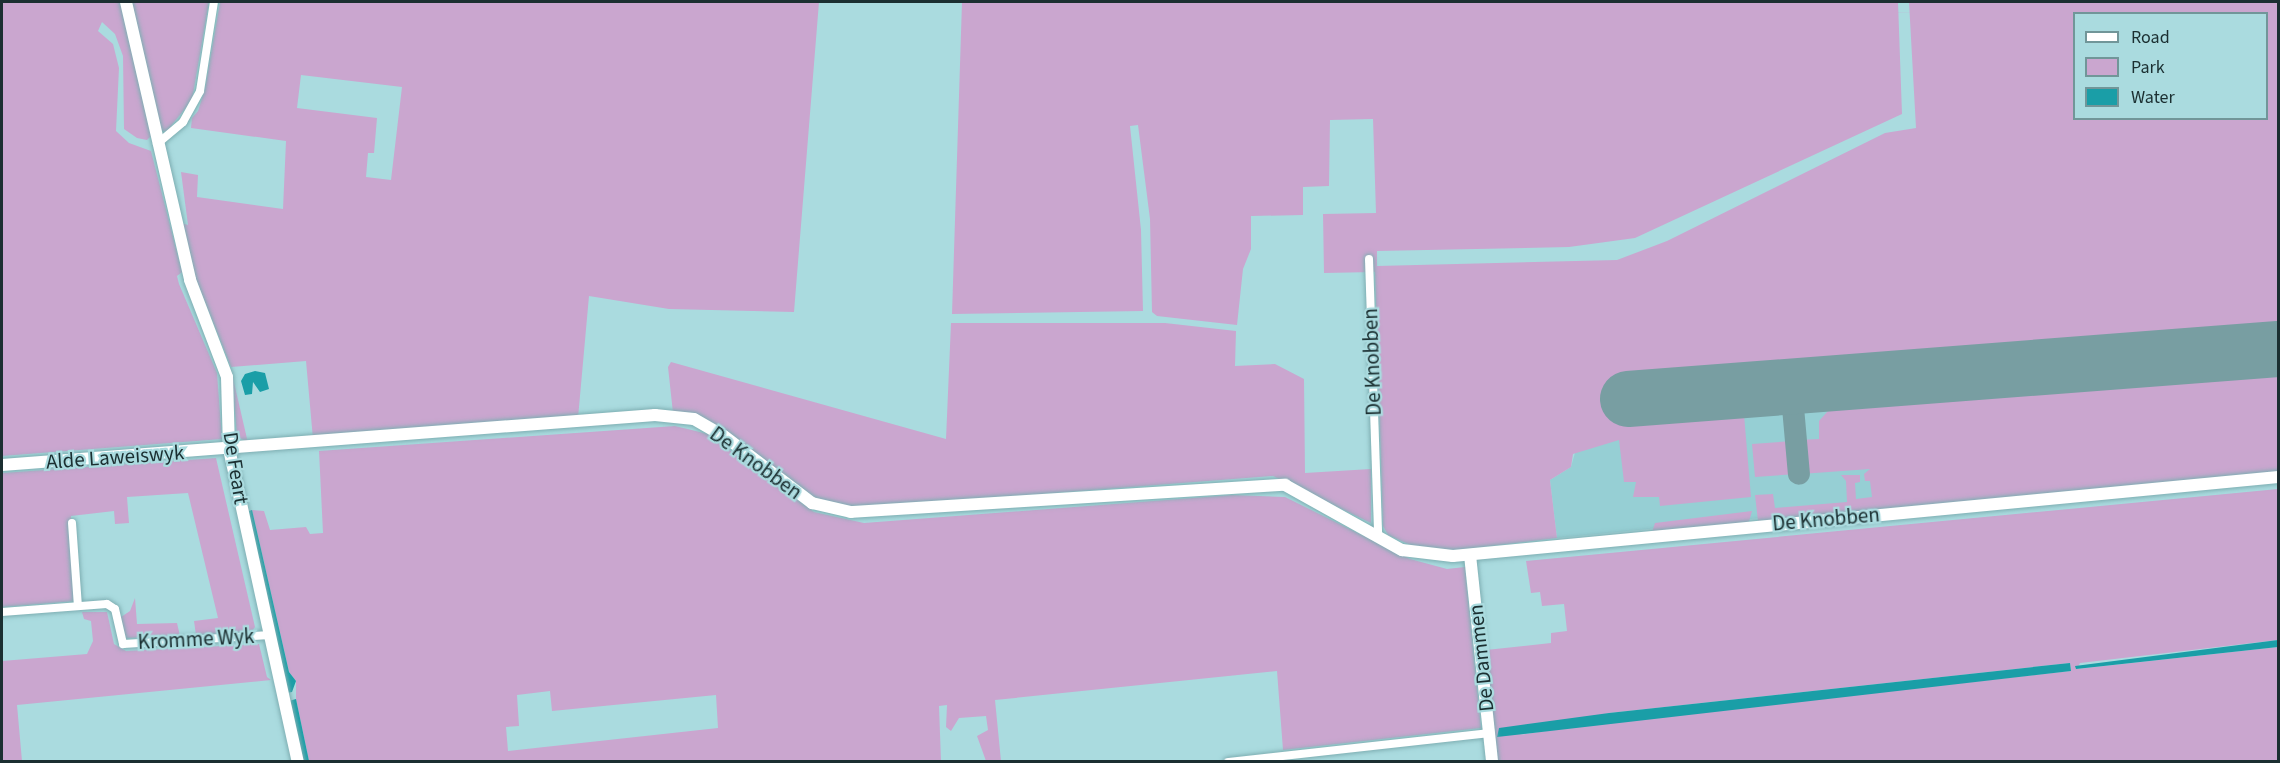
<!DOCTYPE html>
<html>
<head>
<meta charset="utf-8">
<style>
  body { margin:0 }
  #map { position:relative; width:2280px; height:763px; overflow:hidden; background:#aadbdf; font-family:"Source Sans 3",sans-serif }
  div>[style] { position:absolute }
  .built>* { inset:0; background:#96cfd4 }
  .green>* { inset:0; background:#caa6cf }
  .water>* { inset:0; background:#1a9ea7 }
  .taxiway>* { height:22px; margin:-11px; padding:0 11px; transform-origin:11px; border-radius:11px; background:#789ea2 }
  .runway>* { height:56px; margin:-28px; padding:0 28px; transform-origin:28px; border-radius:28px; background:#789ea2 }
  .roads { filter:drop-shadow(0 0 2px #7eaeb2) drop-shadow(0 0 2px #7eaeb2) }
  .street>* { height:8px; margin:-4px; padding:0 4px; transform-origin:4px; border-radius:4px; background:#fff }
  .secondary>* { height:12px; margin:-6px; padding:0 6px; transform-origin:6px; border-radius:6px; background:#fff }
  span { translate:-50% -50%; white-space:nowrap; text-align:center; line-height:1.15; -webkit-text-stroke:4.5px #aadbdf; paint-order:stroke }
  .street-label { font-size:21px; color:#1b2f31 }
  .frame { position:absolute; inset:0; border:3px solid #1b2f31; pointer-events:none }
  .legend { position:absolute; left:2073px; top:12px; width:195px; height:108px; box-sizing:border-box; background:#aadbdf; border:2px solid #719699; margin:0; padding:8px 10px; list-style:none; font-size:18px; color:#1b2f31 }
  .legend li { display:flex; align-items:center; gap:12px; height:30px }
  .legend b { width:30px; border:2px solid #719699 }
</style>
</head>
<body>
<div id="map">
  <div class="built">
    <i style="clip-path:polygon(2278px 229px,2278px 467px,1557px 538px,1550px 480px,1571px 467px,1610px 327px)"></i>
  </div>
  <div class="green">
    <i style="clip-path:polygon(2px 2px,121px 2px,151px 136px,147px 140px,137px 138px,124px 129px,123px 56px,115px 34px,102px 22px,98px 31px,113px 44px,119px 68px,116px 131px,129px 143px,151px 151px,182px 272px,177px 276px,179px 284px,217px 373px,222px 439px,2px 456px)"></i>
    <i style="clip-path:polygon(128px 2px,209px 2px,192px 100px,167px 131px,160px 131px)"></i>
    <i style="clip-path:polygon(evenodd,220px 2px,819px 2px,794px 312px,669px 309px,589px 296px,578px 418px,313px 439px,306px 361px,231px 367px,193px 272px,181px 223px,188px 225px,181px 172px,198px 175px,197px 197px,283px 209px,286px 141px,191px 128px,192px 118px,198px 111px,205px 89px,220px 2px,301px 75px,402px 87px,391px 180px,366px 177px,368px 153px,374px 153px,377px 118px,297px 108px,301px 75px)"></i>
    <i style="clip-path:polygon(evenodd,962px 2px,1898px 2px,1902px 114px,1635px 238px,1569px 247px,1377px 251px,1377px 266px,1617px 260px,1667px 241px,1885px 133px,1916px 128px,1909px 2px,2278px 2px,2278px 332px,1743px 372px,1741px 378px,1627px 387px,1628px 412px,1743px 403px,1751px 497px,1660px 506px,1659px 497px,1633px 497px,1636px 482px,1624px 482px,1619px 440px,1573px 454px,1571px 467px,1550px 480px,1557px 538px,1451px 551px,1413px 546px,1388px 535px,1383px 526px,1375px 272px,1324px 273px,1323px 214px,1376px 213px,1373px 119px,1330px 120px,1329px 186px,1303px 187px,1303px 215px,1251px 216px,1251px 249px,1243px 269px,1237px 325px,1157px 316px,1152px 312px,1150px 219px,1138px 125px,1130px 126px,1141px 230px,1143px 311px,952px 314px,962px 2px,2074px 14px,2266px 14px,2266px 118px,2074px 118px,2074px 14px)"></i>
    <i style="clip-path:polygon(951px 323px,1165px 323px,1236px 331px,1235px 366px,1275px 364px,1304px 379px,1305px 473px,1371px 469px,1371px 523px,1273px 476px,864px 508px,818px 502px,735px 440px,673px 413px,668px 367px,671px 362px,946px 439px)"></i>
    <i style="clip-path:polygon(2278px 368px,2278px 474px,1758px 521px,1755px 495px,1773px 494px,1775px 508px,1847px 502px,1846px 481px,1841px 475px,1860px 475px,1860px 482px,1855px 483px,1856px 499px,1872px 497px,1870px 481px,1865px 481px,1864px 474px,1870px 469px,1801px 474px,1798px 440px,1819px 439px,1819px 421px,1836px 402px)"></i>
    <i style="clip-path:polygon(232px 374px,248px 443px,237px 436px)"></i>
    <i style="clip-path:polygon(evenodd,675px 426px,708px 434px,814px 512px,864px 523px,1232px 495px,1285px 497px,1410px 559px,1447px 569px,1465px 567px,1481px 728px,1283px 750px,1277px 671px,995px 700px,1001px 761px,986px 761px,977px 736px,988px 730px,986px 716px,959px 718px,951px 731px,946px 727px,947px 705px,939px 706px,941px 761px,309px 761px,296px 699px,296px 681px,289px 672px,252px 510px,264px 511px,270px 530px,306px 527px,310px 534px,323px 533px,319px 451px,675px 426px,550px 691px,552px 711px,716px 695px,718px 728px,508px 751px,506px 727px,519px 726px,517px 695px,550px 691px)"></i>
    <i style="clip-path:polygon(1793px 441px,1797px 474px,1755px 477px,1752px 444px)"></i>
    <i style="clip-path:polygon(216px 458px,255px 627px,252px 631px,196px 635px,194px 621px,218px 618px,188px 493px,127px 497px,129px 523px,115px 524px,114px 511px,71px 516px,76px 601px,2px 607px,2px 473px)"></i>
    <i style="clip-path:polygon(evenodd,2278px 489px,2278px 640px,2080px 663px,2077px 669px,2278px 647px,2278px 761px,1497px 761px,1486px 650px,1551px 643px,1551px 633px,1567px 631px,1564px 604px,1542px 606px,1540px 592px,1531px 593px,1526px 561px,2278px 489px,2070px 663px,2071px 671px,1593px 724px,1519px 735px,1609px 713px,2070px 663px)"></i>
    <i style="clip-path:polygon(1752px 511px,1748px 525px,1652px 532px,1655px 523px)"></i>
    <i style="clip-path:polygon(135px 598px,137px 624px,177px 623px,180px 636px,126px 638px,121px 617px,130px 611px)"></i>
    <i style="clip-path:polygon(82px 612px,107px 612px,114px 644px,126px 651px,259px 644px,267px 677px,271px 680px,17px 705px,22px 761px,2px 761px,2px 661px,87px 654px,93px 641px,91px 621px,84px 619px)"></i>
  </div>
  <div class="water">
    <i style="clip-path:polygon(255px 371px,265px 373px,269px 389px,260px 392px,253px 382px,252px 394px,245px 395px,241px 381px,245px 374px)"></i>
    <i style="clip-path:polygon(252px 510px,289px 672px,296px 681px,292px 692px,287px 693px,246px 512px)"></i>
    <i style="clip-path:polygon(2278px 640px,2278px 647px,2076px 669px,2075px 666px)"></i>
    <i style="clip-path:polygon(2070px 663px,2071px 671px,1497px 737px,1499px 728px,1609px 713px)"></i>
    <i style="clip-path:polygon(296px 699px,309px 761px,302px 761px,289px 701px)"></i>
  </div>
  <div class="taxiway">
    <i style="left:1791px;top:385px;width:89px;rotate:84.9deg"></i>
  </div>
  <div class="runway">
    <i style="left:1628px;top:399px;width:652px;rotate:-4.4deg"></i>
  </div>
  <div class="roads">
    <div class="street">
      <i style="left:157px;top:144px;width:34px;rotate:-40deg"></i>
      <i style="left:183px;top:122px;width:35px;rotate:-61deg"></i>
      <i style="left:200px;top:91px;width:90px;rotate:-81.1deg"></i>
      <i style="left:1369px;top:259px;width:277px;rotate:88.1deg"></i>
      <i style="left:72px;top:523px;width:83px;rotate:85.9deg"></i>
      <i style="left:2px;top:612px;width:105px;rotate:-4.4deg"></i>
      <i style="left:107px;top:604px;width:9px;rotate:32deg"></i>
      <i style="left:115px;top:609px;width:36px;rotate:77deg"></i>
      <i style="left:123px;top:644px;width:147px;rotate:-3.5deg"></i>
      <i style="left:1228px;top:762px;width:264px;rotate:-6.3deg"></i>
    </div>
    <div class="secondary">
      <i style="left:126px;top:2px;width:285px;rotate:77deg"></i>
      <i style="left:190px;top:280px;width:104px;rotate:69.1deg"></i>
      <i style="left:227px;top:377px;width:72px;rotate:88.4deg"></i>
      <i style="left:229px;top:449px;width:321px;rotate:77.6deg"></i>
      <i style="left:2px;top:465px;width:655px;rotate:-4.38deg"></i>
      <i style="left:655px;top:415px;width:39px;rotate:6deg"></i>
      <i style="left:694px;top:419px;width:34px;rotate:30deg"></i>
      <i style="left:724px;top:436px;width:111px;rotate:37.3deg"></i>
      <i style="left:812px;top:503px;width:40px;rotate:13deg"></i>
      <i style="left:851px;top:512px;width:435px;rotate:-3.6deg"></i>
      <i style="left:1285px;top:485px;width:134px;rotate:29.1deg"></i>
      <i style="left:1402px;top:550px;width:51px;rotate:6.7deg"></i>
      <i style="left:1453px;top:556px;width:829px;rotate:-5.47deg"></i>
      <i style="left:1470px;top:555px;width:208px;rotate:83.9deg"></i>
    </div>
  </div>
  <div class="street-label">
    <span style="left:1372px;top:362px;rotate:-92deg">De Knobben</span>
    <span style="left:115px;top:457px;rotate:-4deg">Alde Laweiswyk</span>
    <span style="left:756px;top:463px;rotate:36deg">De Knobben</span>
    <span style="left:236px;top:468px;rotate:81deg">De Feart</span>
    <span style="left:1826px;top:519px;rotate:-5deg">De Knobben</span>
    <span style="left:196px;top:639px;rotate:-3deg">Kromme Wyk</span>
    <span style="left:1481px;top:658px;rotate:-96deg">De Dammen</span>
  </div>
  <div class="frame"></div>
  <ul class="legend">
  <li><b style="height:8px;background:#fff"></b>Road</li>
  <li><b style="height:16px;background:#caa6cf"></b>Park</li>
  <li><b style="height:16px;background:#1a9ea7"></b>Water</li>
  </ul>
</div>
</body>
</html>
